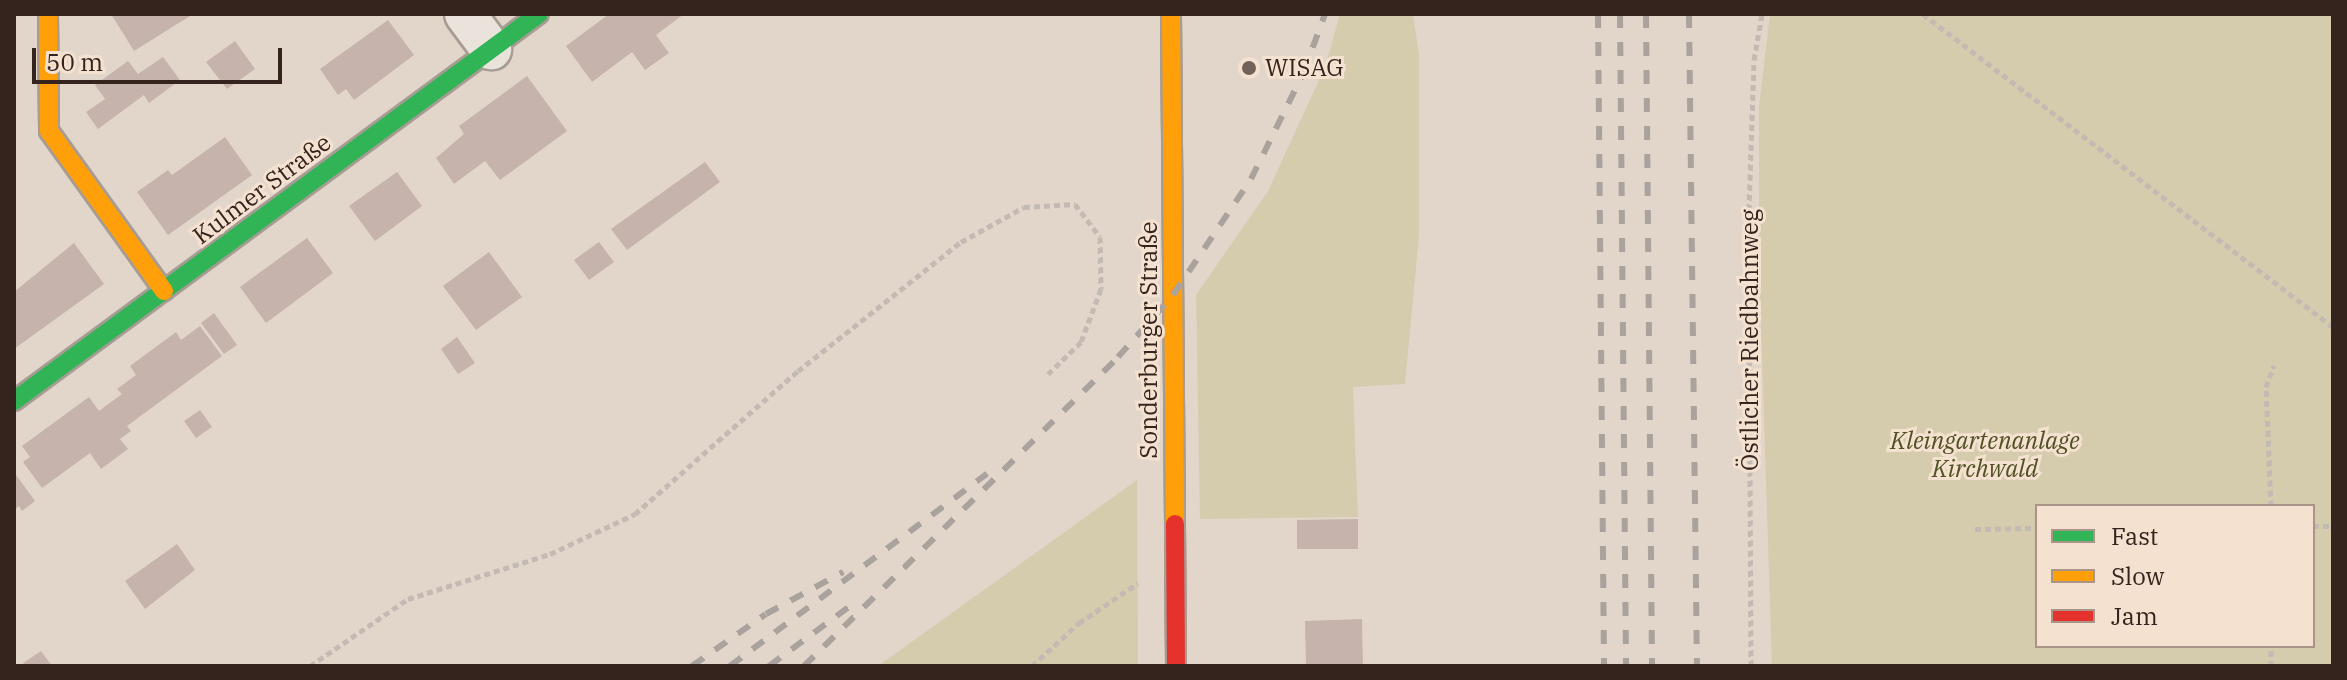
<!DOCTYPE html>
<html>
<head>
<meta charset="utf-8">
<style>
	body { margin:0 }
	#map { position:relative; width:2347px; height:680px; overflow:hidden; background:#e2d6cb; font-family:"IBM Plex Serif",serif }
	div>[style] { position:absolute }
	.green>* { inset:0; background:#d5ccae }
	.building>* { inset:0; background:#c6b3ac }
	.path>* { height:5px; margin-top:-2.5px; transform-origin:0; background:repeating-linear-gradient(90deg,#c3bab3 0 6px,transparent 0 10px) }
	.roads { filter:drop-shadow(2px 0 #a79c94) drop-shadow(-2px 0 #a79c94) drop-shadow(0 2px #a79c94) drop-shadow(0 -2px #a79c94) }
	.street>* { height:40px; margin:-20px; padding:0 20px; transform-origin:20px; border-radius:20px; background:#eae3dc }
	.fast>* { height:18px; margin:-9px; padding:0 9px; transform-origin:9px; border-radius:9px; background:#30b455 }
	.slow>* { height:18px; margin:-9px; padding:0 9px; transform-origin:9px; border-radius:9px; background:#ff9f0a }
	.jam>* { height:18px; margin:-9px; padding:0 9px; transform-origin:9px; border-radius:9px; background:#e5322d }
	.rail>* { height:6px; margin-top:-3px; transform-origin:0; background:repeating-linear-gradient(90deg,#a9a29d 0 14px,transparent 0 28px) }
	.dots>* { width:22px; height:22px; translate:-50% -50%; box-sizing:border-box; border:4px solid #f4e1d0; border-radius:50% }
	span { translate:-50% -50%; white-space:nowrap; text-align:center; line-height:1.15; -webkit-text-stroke:6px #f4e1d0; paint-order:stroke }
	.poi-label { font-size:24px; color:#35231d }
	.left { translate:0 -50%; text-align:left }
	.street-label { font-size:24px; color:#35231d }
	.park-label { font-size:24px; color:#505124; font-style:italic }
	.frame { position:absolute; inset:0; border:16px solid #35231d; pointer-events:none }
	.legend { position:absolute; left:2035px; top:504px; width:280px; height:144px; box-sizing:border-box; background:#f4e1d0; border:2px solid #a89588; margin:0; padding:10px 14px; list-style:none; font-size:24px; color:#35231d }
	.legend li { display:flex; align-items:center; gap:16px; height:40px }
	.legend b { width:40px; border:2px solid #a89588 }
	.scale { position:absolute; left:32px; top:48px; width:250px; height:36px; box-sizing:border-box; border:4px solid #35231d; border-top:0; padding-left:10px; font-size:24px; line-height:28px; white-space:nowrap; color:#35231d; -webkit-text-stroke:6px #f4e1d0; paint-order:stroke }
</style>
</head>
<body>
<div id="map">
	<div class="green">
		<i style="clip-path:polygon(1340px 14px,1413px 14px,1419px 54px,1419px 236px,1405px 384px,1353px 387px,1358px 517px,1200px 519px,1196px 295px,1268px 191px,1325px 67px)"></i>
		<i style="clip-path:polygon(evenodd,1770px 14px,2333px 14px,2333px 666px,1772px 666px,1759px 266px,1759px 107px,1770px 14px,2037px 506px,2313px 506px,2313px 646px,2037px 646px,2037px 506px)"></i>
		<i style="clip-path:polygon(1137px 480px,1138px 666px,878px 666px)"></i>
	</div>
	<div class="building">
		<i style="clip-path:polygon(111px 14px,189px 14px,190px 16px,134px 51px)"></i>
		<i style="clip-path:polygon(609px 14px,684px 14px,656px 35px,669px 53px,645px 70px,632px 52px,592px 82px,566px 46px)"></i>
		<i style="clip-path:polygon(388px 20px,414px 55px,354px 100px,346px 89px,338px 95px,320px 69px)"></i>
		<i style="clip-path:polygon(235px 41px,255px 69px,227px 89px,206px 62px)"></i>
		<i style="clip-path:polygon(163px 57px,180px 80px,149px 103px,144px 95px,98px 129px,86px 112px,105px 99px,95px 85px,128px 61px,138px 74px)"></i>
		<i style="clip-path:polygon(527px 76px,567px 131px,500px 180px,485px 161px,454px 184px,436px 158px,464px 134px,459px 126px)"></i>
		<i style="clip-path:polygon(225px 137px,252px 175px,168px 235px,137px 192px,168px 170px,172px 175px)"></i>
		<i style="clip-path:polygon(705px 162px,720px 182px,627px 250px,611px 229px)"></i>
		<i style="clip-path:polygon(397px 172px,422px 206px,375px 241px,349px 206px)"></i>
		<i style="clip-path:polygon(307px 238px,333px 273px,266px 323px,240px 287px)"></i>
		<i style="clip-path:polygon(599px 242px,614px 262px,589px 280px,574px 260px)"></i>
		<i style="clip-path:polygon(74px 243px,104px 284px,14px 349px,14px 292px)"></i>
		<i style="clip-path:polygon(489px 252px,522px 297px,476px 330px,443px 286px)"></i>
		<i style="clip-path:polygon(214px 313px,237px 345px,224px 354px,201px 323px)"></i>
		<i style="clip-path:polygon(200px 326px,222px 356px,127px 426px,131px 431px,120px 439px,128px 449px,101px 469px,90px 453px,42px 488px,23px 462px,30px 457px,22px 446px,89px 397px,99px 411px,122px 394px,117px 389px,136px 375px,130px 366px,176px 332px,181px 340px)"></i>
		<i style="clip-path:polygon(457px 337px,475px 363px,458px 374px,441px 349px)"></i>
		<i style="clip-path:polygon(200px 410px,212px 427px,196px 438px,184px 421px)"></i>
		<i style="clip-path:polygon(14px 472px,35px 501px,22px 511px,19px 506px,14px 510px)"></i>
		<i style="clip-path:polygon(1358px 519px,1358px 549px,1297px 549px,1297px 520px)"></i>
		<i style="clip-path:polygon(177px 544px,195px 570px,145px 609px,125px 581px)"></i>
		<i style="clip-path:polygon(1362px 619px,1363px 666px,1306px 666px,1305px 621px)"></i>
		<i style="clip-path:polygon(41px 651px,52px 666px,25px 666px,23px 663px)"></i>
	</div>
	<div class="path">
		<i style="left:1923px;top:14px;width:516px;rotate:37.36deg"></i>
		<i style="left:2271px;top:506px;width:119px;rotate:-92.4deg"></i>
		<i style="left:2266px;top:387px;width:23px;rotate:-70deg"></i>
		<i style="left:2313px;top:526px;width:20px"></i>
		<i style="left:1975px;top:529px;width:62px;rotate:-0.9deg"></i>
		<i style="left:310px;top:666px;width:119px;rotate:-34.4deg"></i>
		<i style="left:408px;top:599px;width:149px;rotate:-17.6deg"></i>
		<i style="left:550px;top:554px;width:94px;rotate:-25.2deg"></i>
		<i style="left:635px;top:514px;width:217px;rotate:-41.3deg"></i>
		<i style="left:798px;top:371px;width:208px;rotate:-38.4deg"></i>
		<i style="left:961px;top:242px;width:72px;rotate:-29.1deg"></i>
		<i style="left:1024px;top:207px;width:51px;rotate:-3.4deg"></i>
		<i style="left:1075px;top:204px;width:41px;rotate:52.9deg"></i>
		<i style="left:1100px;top:237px;width:52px;rotate:88.9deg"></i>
		<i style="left:1101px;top:289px;width:57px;rotate:110.7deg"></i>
		<i style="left:1081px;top:342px;width:46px;rotate:135.9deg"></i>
		<i style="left:1032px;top:666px;width:64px;rotate:-42.5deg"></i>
		<i style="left:1079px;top:623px;width:71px;rotate:-34.1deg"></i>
		<i style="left:1751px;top:666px;width:456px;rotate:-90.3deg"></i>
		<i style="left:1749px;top:210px;width:150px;rotate:-88.1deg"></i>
		<i style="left:1754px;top:60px;width:47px;rotate:-80.1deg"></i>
		<i style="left:2271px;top:666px;width:20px;rotate:-90deg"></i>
	</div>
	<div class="roads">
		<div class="street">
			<i style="left:465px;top:14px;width:44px;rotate:53.4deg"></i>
		</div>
		<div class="fast">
			<i style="left:14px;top:401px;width:652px;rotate:-36.4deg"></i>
		</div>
		<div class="slow">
			<i style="left:48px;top:14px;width:117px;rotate:89.5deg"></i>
			<i style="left:49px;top:131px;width:197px;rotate:54.3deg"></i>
			<i style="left:1171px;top:14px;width:510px;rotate:89.55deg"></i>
		</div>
		<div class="jam">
			<i style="left:1175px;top:524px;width:142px;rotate:89.6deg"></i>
		</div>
	</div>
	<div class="rail">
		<i style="left:1598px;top:14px;width:652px;rotate:89.47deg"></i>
		<i style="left:1620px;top:14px;width:652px;rotate:89.47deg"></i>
		<i style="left:1646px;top:14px;width:652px;rotate:89.47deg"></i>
		<i style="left:1689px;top:14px;width:652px;rotate:89.3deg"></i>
		<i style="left:692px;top:666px;width:90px;rotate:-35.1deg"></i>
		<i style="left:766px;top:614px;width:88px;rotate:-28.6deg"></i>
		<i style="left:730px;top:666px;width:321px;rotate:-36.8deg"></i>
		<i style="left:769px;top:666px;width:109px;rotate:-36.5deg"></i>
		<i style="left:804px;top:666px;width:441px;rotate:-44.5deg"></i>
		<i style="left:1118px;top:357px;width:83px;rotate:-48.4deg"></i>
		<i style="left:1173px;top:295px;width:140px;rotate:-56.1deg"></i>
		<i style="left:1251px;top:179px;width:117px;rotate:-63.7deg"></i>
		<i style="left:1303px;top:74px;width:64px;rotate:-69.9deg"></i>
	</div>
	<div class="dots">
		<i style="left:1249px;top:68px;background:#72625a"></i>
	</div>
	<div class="poi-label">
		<span class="left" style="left:1265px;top:68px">WISAG</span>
	</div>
	<div class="street-label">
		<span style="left:262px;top:189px;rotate:-37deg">Kulmer Straße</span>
		<span style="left:1149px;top:340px;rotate:-90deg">Sonderburger Straße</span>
		<span style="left:1750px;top:340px;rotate:-90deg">Östlicher Riedbahnweg</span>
	</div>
	<div class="park-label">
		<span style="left:1985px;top:455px">Kleingartenanlage<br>Kirchwald</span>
	</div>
	<div class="frame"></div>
	<ul class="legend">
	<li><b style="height:10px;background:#30b455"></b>Fast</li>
	<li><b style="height:10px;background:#ff9f0a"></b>Slow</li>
	<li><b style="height:10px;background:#e5322d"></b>Jam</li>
	</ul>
	<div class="scale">50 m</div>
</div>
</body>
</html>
